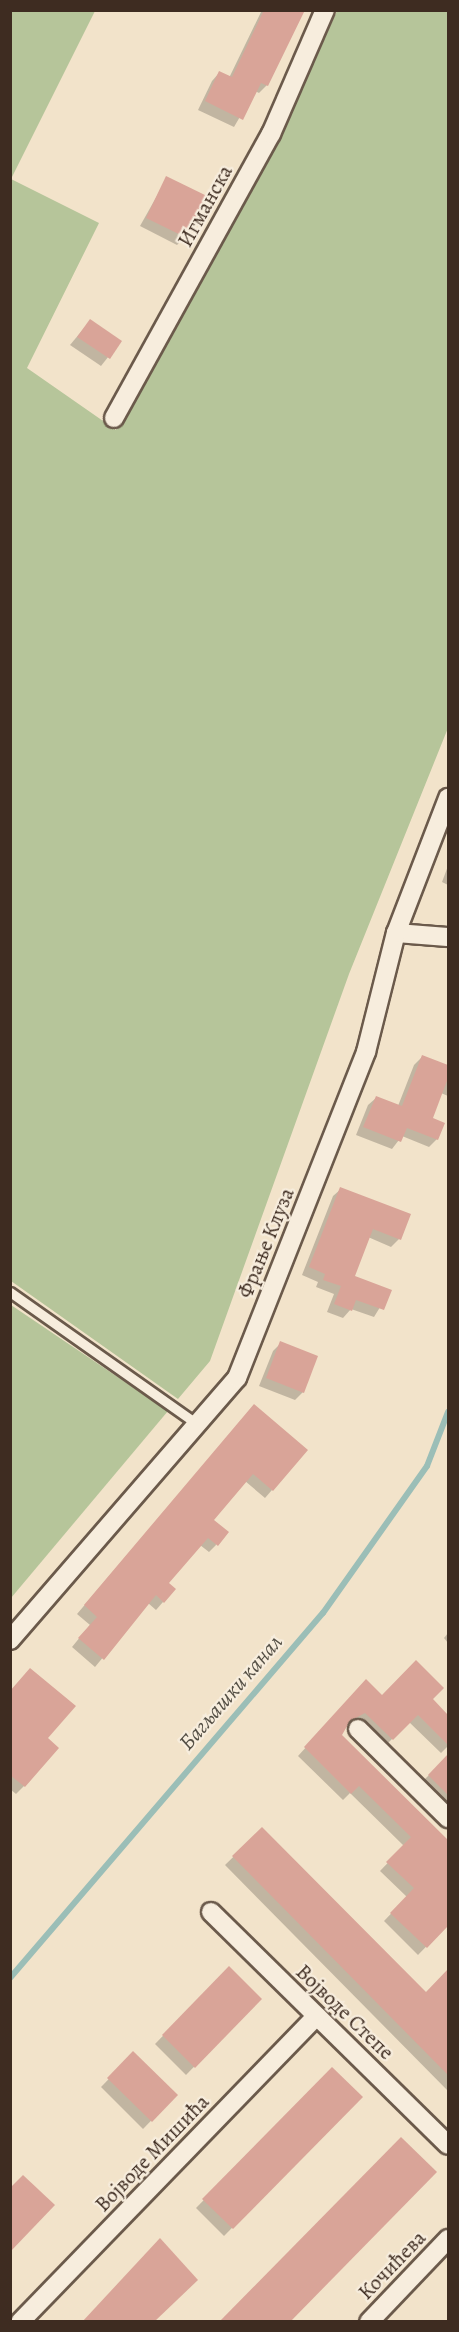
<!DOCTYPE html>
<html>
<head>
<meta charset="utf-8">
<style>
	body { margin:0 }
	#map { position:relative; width:459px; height:2332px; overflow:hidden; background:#f2e3ca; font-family:Alegreya,serif }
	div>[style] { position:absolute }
	.green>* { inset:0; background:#b6c59a }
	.shadow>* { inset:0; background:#0003 }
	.stream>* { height:6px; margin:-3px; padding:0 3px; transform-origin:3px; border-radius:3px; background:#9bbeb7 }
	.building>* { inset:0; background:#d9a498 }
	.roads { filter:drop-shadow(2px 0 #6b5a4b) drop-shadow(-2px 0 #6b5a4b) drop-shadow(0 2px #6b5a4b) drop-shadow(0 -2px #6b5a4b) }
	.lane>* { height:9px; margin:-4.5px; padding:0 4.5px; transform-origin:4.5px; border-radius:4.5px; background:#f7eddd }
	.street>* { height:18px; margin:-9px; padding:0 9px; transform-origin:9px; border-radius:9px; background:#f7eddd }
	span { translate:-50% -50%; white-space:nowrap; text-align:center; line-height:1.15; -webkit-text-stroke:4.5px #f7eddd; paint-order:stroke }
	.street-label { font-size:21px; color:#3e2c21 }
	.water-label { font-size:22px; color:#555046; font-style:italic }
	.frame { position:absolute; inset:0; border:12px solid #3e2c21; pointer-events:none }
</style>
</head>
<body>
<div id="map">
	<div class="green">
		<i style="clip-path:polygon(11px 11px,95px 11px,11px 179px,99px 223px,27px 368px,116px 430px,287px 120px,337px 11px,448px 11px,448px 728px,349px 974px,210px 1361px,178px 1399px,11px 1281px)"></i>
		<i style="clip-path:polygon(11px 1305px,168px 1411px,11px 1598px)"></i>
	</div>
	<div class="shadow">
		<i style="clip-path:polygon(262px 10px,304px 10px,267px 85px,259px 93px,255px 91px,234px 127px,198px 110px,212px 81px,219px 73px,229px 78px)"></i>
		<i style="clip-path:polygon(167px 178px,185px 237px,177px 245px,140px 226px)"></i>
		<i style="clip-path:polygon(90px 321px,120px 342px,101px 366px,70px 345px)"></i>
		<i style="clip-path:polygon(448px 866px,448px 885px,442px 882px)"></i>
		<i style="clip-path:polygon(422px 1057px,448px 1067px,448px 1096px,441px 1093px,431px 1119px,437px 1139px,429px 1147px,402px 1136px,392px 1149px,356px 1135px,368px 1105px,376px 1098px,398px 1106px,414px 1065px)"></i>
		<i style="clip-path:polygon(341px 1189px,399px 1239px,391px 1247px,368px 1237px,353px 1276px,390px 1291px,374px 1317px,351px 1309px,343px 1318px,327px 1312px,334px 1294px,316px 1287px,318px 1282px,302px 1275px,333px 1196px)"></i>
		<i style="clip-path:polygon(281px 1343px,303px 1392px,295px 1400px,259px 1386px,273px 1351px)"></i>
		<i style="clip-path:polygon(247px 1414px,272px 1490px,265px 1498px,245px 1481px,212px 1520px,216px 1545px,209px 1552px,200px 1545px,167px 1583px,163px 1602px,156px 1610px,148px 1603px,95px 1667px,72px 1647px,90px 1625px,77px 1614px)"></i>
		<i style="clip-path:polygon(448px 1633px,448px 1643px,444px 1638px)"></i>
		<i style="clip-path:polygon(359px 1689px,382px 1697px,431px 1699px,448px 1717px,448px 1746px,441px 1753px,409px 1722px,384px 1747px,357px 1720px,346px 1726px,340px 1735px,448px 1842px,448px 1924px,418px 1955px,384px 1921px,407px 1897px,380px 1871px,404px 1846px,350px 1793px,343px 1800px,298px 1756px)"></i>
		<i style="clip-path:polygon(10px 1692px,46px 1739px,24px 1786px,16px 1794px,10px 1789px)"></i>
		<i style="clip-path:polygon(448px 1756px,448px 1810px,421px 1783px)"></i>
		<i style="clip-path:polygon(262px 1829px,426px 1994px,448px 1971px,448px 1994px,437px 2006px,448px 2018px,448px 2091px,225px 1865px)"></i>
		<i style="clip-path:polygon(229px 1968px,260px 1999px,186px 2075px,155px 2044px)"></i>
		<i style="clip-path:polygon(133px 2054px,176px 2095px,143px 2129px,101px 2087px)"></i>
		<i style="clip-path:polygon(332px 2069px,361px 2097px,224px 2236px,196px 2208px)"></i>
	</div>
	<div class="stream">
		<i style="left:10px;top:1978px;width:481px;rotate:-49.4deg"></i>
		<i style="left:323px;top:1613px;width:180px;rotate:-54.7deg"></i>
		<i style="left:427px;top:1466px;width:58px;rotate:-68.7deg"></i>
	</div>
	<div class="building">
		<i style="clip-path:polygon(264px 10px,305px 10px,268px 86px,261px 83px,243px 120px,205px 101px,219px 71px,232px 77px)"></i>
		<i style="clip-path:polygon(166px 176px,207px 196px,187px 238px,146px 218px)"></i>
		<i style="clip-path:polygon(90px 319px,122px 341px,110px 359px,77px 337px)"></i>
		<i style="clip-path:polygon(422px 1055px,448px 1065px,448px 1078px,433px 1118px,445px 1123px,438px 1140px,407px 1128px,401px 1142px,363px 1127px,376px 1096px,402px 1106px)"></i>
		<i style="clip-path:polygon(340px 1187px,411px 1214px,401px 1240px,373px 1229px,355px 1276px,392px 1290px,384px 1310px,356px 1300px,352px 1311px,334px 1304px,341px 1286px,323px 1280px,325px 1274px,309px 1267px)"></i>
		<i style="clip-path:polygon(280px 1341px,318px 1356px,304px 1393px,266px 1378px)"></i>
		<i style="clip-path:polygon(254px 1404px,308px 1450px,273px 1491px,253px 1474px,214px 1520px,229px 1532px,218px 1546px,208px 1538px,169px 1583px,176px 1589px,164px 1603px,156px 1595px,104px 1660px,78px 1638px,97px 1617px,84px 1605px)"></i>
		<i style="clip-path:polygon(416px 1660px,444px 1688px,433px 1699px,448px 1715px,448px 1745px,418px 1715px,393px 1740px,365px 1713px,350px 1721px,342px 1735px,448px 1840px,448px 1926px,427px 1948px,390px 1913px,414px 1888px,386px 1862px,411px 1837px,359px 1786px,351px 1794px,304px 1747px,366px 1679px,382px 1695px)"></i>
		<i style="clip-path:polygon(30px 1668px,76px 1706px,48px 1738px,59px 1748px,25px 1787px,10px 1775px,10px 1691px)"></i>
		<i style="clip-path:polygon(448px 1754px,448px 1795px,428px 1775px)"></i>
		<i style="clip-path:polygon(262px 1827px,426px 1992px,448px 1969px,448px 2075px,232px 1856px)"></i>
		<i style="clip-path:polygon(229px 1966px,262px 1999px,195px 2068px,162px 2035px)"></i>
		<i style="clip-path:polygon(133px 2051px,178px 2095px,152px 2122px,107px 2078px)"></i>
		<i style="clip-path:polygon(332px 2067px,363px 2097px,233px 2229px,202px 2199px)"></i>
		<i style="clip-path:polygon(401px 2137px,437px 2172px,290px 2322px,219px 2322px)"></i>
		<i style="clip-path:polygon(23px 2175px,55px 2205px,10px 2252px,10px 2188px)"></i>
		<i style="clip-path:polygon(160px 2238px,198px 2280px,154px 2322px,82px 2322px)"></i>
	</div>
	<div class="roads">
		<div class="lane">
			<i style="left:10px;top:1292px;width:229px;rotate:35.2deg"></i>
		</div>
		<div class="street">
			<i style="left:114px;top:418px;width:325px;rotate:-61.1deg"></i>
			<i style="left:271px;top:134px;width:135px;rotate:-66.5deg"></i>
			<i style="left:396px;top:933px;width:52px;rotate:4.4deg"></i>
			<i style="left:10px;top:1640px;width:347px;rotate:-49.1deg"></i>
			<i style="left:237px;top:1378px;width:351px;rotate:-68.4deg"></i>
			<i style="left:366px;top:1052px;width:123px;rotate:-75.9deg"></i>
			<i style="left:396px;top:933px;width:145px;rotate:-68.9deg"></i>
			<i style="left:358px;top:1729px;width:127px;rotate:44.7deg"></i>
			<i style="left:211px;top:1912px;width:332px;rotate:44.5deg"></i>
			<i style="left:20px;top:2322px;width:426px;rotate:-45.9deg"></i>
			<i style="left:369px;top:2322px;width:115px;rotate:-46.4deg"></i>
		</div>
	</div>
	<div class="street-label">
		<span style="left:205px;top:206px;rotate:-61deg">Игманска</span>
		<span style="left:266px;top:1243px;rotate:-68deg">Фрање Клуза</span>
		<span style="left:345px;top:2012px;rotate:44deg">Војводе Степе</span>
		<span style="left:152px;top:2153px;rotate:-46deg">Војводе Мишића</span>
		<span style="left:392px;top:2265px;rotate:-46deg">Кочићева</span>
	</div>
	<div class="water-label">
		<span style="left:231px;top:1693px;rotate:-49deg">Багљашки канал</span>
	</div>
	<div class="frame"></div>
</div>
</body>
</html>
